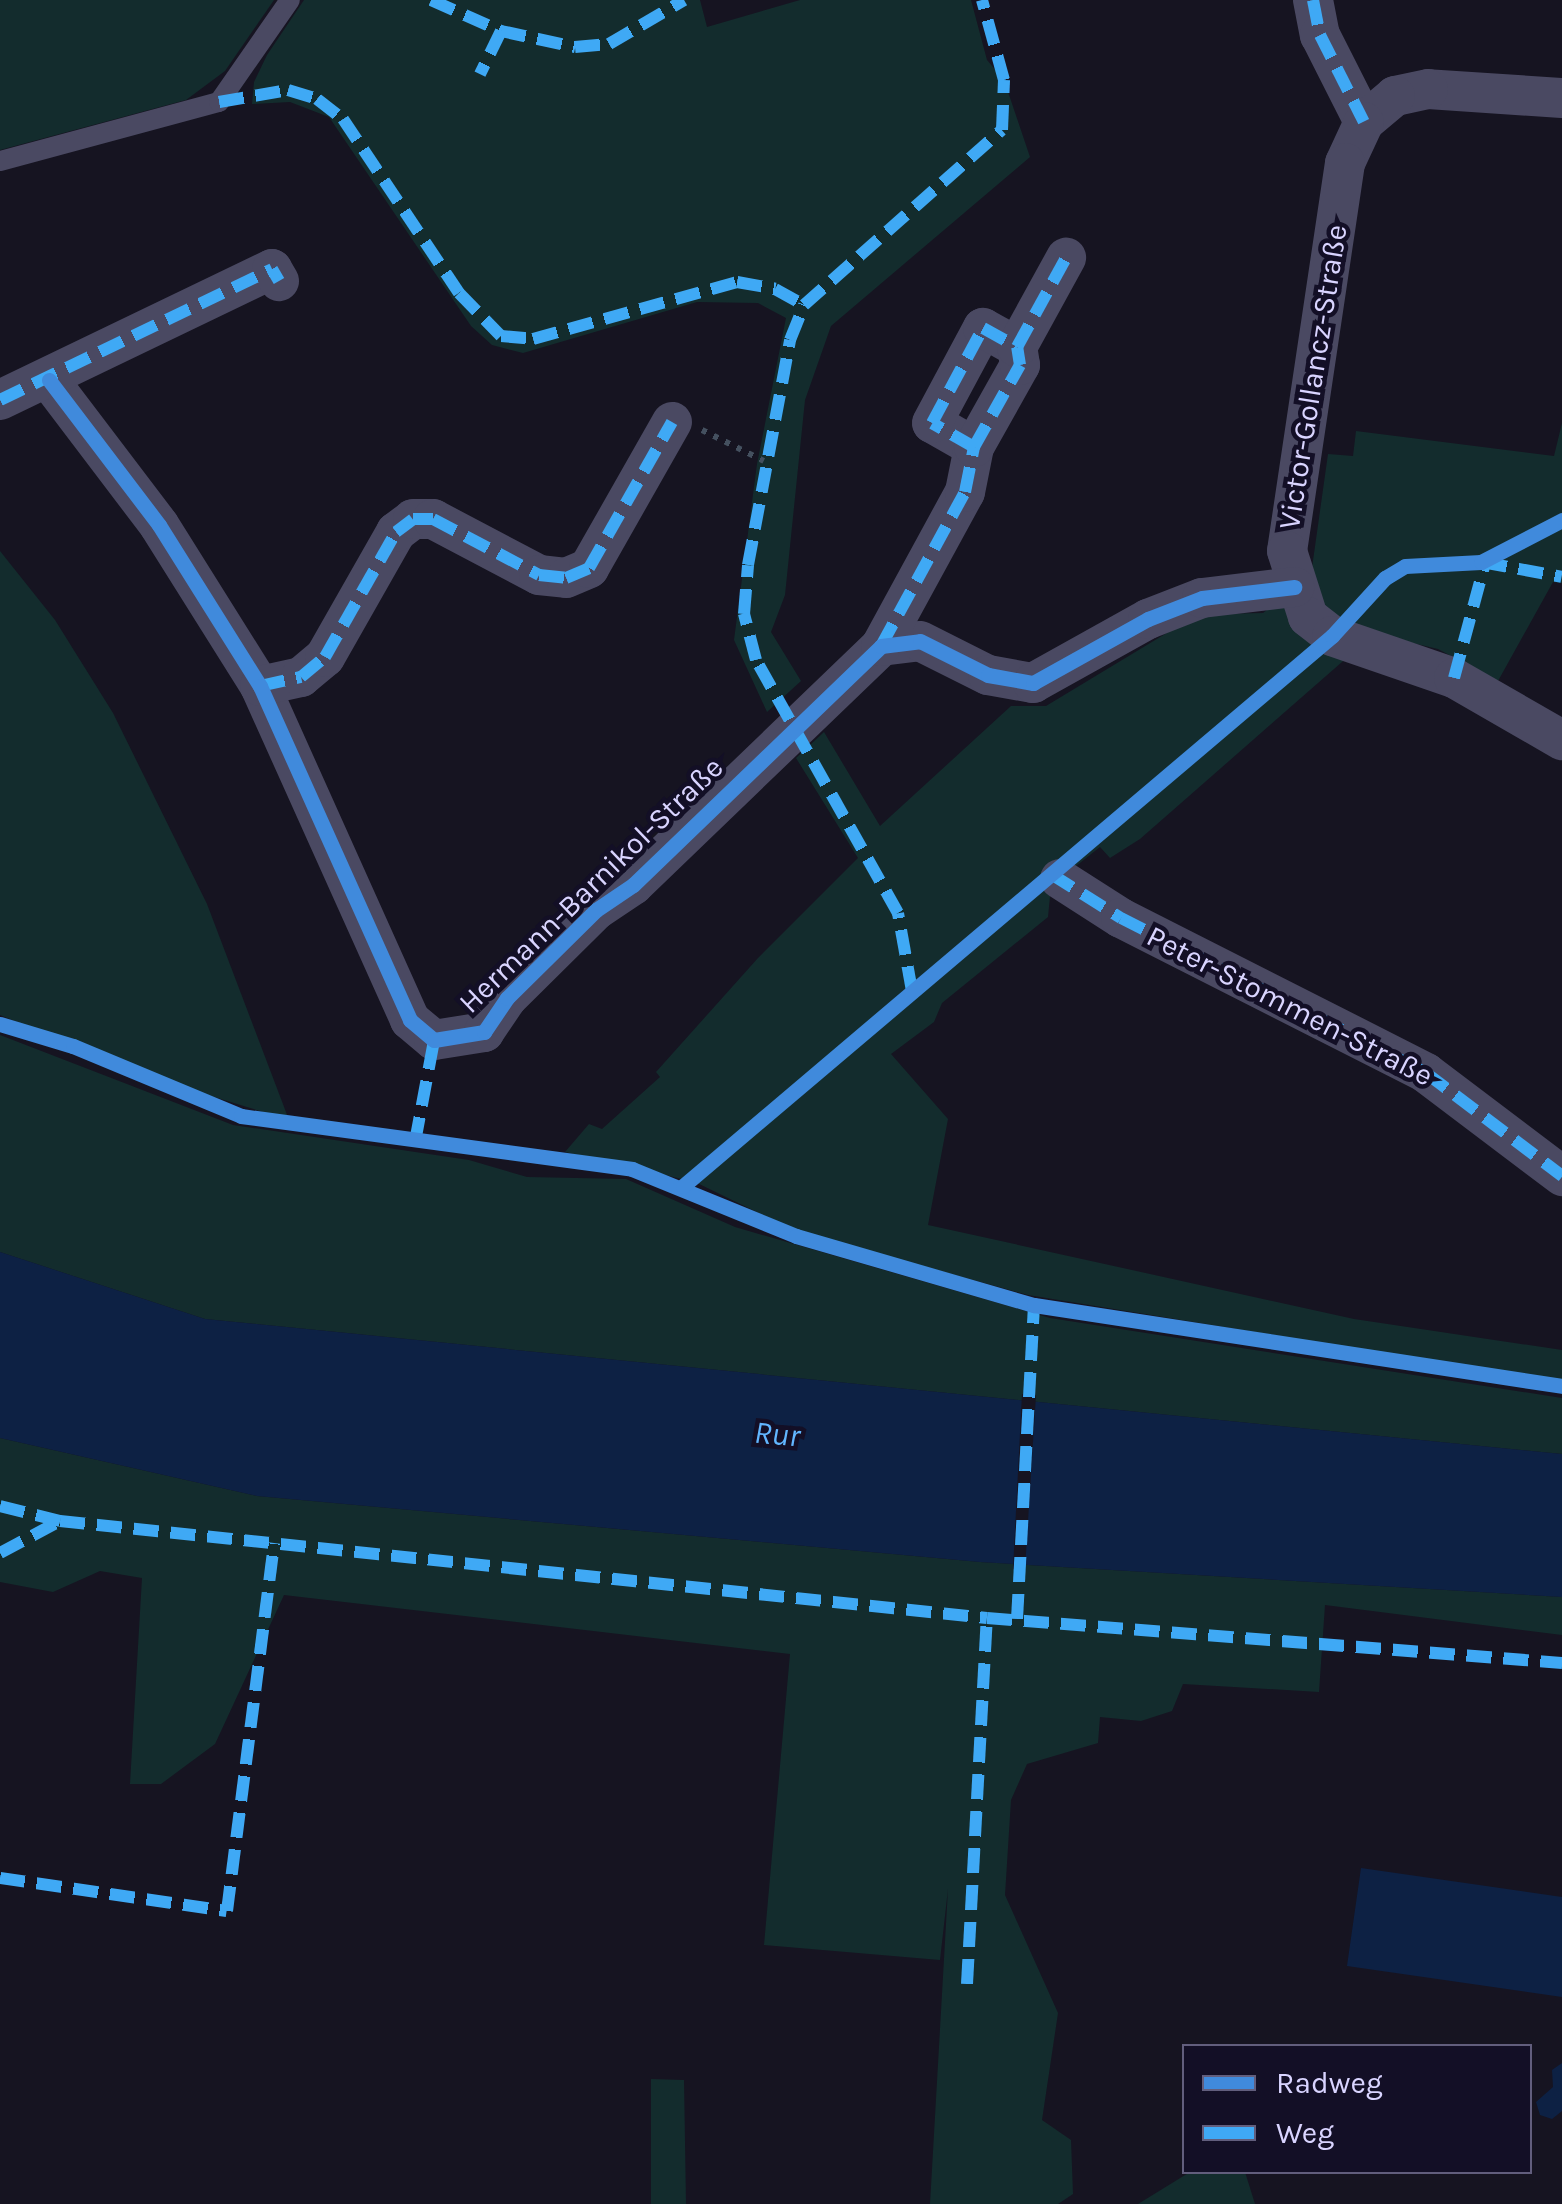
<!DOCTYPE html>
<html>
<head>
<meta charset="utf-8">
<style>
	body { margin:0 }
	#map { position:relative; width:1562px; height:2204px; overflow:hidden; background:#161421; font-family:Karla,sans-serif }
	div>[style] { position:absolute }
	.green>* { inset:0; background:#132c2d }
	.water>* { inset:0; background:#0d2144 }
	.pier>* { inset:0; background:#161421 }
	.path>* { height:6px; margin-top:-3px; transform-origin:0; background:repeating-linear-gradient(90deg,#44505f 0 5px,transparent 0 13px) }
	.lane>* { height:20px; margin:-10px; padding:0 10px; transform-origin:10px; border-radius:10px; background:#4a4962 }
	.street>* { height:40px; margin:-20px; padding:0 20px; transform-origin:20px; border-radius:20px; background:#4a4962 }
	.quiet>* { height:12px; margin-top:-6px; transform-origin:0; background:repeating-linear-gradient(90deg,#3fa9f5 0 25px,transparent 0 37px) }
	.cycleway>* { height:15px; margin:-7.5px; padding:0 7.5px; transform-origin:7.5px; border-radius:7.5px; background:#408adc }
	span { translate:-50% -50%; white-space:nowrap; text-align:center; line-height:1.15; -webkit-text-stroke:9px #130f26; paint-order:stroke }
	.street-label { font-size:30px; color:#d9d4ff }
	.water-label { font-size:32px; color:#62b6ff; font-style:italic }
	.legend { position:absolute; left:1182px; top:2044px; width:350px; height:130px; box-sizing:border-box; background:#130f26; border:2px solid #625e7d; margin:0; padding:12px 18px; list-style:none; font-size:30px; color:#d9d4ff }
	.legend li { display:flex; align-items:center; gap:20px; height:50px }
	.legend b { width:50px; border:2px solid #625e7d }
</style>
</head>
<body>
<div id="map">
	<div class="green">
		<i style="clip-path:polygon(0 0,274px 0,225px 71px,186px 100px,0 150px)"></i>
		<i style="clip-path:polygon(304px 0,700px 0,707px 27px,800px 0,971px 0,987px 60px,1004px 80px,1030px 157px,831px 326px,805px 400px,785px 595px,771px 632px,801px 681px,767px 712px,734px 640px,757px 464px,786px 318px,758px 303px,697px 302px,523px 353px,492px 345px,471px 326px,329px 117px,290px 102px,252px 104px,254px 82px,267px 55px)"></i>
		<i style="clip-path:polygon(1562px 423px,1562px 583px,1553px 582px,1498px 681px,1438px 649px,1374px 634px,1140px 839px,1110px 858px,1100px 847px,1051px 886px,1048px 917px,942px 1003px,934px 1022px,891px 1054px,948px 1119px,928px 1225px,1354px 1319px,1562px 1350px,1562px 1382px,1028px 1295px,798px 1232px,695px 1182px,565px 1152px,589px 1124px,602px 1129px,660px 1077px,656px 1072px,758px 958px,858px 858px,796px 758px,824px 732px,880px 826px,1011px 706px,1046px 706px,1180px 625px,1216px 614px,1263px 613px,1311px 575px,1328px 454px,1353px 456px,1356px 431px,1554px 456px)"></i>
		<i style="clip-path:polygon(0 551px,55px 620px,113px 713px,207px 904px,289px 1120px,162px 1081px,0 1015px)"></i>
		<i style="clip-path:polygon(0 1035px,233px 1125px,469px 1160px,527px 1177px,626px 1179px,735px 1227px,1050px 1318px,1562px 1398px,1562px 1454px,205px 1319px,0 1252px)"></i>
		<i style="clip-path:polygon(0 1438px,257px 1496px,980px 1562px,1562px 1597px,1562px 1635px,1325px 1605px,1319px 1692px,1183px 1684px,1172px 1711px,1141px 1721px,1100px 1717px,1098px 1743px,1027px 1764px,1011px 1800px,1005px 1895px,1058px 2013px,1042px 2120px,1071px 2140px,1073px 2194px,1058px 2204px,930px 2204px,948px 1889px,940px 1960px,764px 1945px,790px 1654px,284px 1595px,215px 1744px,161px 1784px,130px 1784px,142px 1578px,100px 1571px,53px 1592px,0 1582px)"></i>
		<i style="clip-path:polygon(651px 2079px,684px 2080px,686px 2204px,651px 2204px)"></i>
		<i style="clip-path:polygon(1190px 2172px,1245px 2172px,1255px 2204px,1138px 2204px)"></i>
	</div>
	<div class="water">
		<i style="clip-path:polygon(0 1252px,205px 1319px,1562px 1454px,1562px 1597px,980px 1562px,257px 1496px,0 1438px)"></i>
		<i style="clip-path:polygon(1361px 1868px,1562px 1897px,1562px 1997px,1347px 1966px)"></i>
		<i style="clip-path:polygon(1562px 2063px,1562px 2111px,1552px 2119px,1540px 2115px,1536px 2102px,1553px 2087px,1552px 2070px)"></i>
	</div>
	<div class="pier">
		<i style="clip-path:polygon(1022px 1394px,1036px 1395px,1025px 1569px,1013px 1569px)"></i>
	</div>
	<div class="path">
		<i style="left:702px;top:430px;width:69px;rotate:26.6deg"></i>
	</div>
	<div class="lane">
		<i style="left:0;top:161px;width:227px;rotate:-15.1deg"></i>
		<i style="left:219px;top:102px;width:124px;rotate:-55.2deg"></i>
	</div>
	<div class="street">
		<i style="left:1313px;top:0;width:36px;rotate:79deg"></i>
		<i style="left:1320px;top:35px;width:97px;rotate:63.2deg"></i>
		<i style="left:1562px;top:98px;width:134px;rotate:-176.2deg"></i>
		<i style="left:1428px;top:89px;width:34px;rotate:168deg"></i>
		<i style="left:1395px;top:96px;width:40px;rotate:140deg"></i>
		<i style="left:1364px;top:122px;width:45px;rotate:114.9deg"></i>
		<i style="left:1345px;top:163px;width:392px;rotate:98.5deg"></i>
		<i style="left:1287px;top:551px;width:69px;rotate:72.3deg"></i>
		<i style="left:1308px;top:617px;width:31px;rotate:38deg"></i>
		<i style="left:1332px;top:636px;width:129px;rotate:19deg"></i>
		<i style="left:1454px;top:678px;width:125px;rotate:29.9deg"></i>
		<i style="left:49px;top:380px;width:182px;rotate:52.8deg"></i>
		<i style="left:159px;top:525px;width:190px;rotate:57.9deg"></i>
		<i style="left:260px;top:686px;width:366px;rotate:65.8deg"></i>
		<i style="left:410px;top:1020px;width:31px;rotate:40deg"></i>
		<i style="left:434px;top:1040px;width:51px;rotate:-9.1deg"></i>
		<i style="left:484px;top:1032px;width:41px;rotate:-55.9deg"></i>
		<i style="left:507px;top:998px;width:125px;rotate:-44.7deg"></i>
		<i style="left:596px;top:910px;width:45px;rotate:-34deg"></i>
		<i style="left:633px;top:885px;width:344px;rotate:-43.9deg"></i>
		<i style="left:881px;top:646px;width:39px;rotate:-7deg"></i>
		<i style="left:920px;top:641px;width:76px;rotate:26.6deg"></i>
		<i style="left:988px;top:675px;width:46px;rotate:10.1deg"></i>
		<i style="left:1033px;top:683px;width:132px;rotate:-29.1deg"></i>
		<i style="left:1148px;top:619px;width:58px;rotate:-21.3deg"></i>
		<i style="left:1202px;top:598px;width:93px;rotate:-6.8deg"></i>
		<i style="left:0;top:400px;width:302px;rotate:-25.7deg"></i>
		<i style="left:272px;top:269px;width:14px;rotate:60deg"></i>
		<i style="left:974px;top:447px;width:48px;rotate:-150.3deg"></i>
		<i style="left:932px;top:423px;width:108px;rotate:-61.8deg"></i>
		<i style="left:983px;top:328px;width:39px;rotate:29deg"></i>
		<i style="left:881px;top:646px;width:175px;rotate:-61.4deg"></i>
		<i style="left:965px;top:492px;width:46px;rotate:-78.7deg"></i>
		<i style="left:974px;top:447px;width:94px;rotate:-60.7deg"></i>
		<i style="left:1020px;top:365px;width:18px;rotate:-99deg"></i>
		<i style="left:1017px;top:347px;width:102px;rotate:-61.2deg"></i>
		<i style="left:260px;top:686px;width:42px;rotate:-12.4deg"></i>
		<i style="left:301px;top:677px;width:31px;rotate:-40deg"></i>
		<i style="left:325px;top:657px;width:144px;rotate:-60.4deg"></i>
		<i style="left:396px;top:532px;width:21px;rotate:-37deg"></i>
		<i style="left:413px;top:519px;width:20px"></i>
		<i style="left:433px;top:519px;width:120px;rotate:27.8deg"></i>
		<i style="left:539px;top:575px;width:27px;rotate:6deg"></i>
		<i style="left:566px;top:578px;width:25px;rotate:-23deg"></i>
		<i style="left:589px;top:568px;width:168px;rotate:-60.4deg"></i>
		<i style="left:1060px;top:879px;width:72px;rotate:32.6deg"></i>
		<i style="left:1121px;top:918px;width:342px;rotate:26.9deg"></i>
		<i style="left:1426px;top:1073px;width:171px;rotate:37.1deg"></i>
	</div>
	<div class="quiet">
		<i style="left:431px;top:0;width:77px;rotate:23.9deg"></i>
		<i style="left:501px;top:31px;width:48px;rotate:116deg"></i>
		<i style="left:1313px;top:0;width:36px;rotate:79deg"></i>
		<i style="left:1320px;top:35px;width:97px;rotate:63.2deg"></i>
		<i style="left:501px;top:31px;width:76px;rotate:12.2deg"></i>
		<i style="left:575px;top:47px;width:34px;rotate:-5deg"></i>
		<i style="left:609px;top:44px;width:87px;rotate:-30.4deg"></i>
		<i style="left:219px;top:102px;width:70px;rotate:-9.9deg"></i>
		<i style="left:288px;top:90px;width:30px;rotate:17deg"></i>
		<i style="left:317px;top:99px;width:33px;rotate:38deg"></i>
		<i style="left:343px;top:119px;width:209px;rotate:56.3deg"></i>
		<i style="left:459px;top:293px;width:60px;rotate:45.7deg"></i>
		<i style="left:501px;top:336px;width:32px;rotate:5deg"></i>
		<i style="left:533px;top:339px;width:212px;rotate:-15.6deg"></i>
		<i style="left:737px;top:282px;width:39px;rotate:10deg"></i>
		<i style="left:775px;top:289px;width:33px;rotate:29deg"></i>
		<i style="left:0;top:400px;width:302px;rotate:-25.7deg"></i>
		<i style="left:272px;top:269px;width:14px;rotate:60deg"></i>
		<i style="left:974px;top:447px;width:48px;rotate:-150.3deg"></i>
		<i style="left:932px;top:423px;width:108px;rotate:-61.8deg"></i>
		<i style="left:983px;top:328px;width:39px;rotate:29deg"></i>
		<i style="left:1482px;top:562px;width:81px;rotate:10.6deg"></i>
		<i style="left:881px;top:646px;width:175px;rotate:-61.4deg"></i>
		<i style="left:965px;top:492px;width:46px;rotate:-78.7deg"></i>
		<i style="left:974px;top:447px;width:94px;rotate:-60.7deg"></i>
		<i style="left:1020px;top:365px;width:18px;rotate:-99deg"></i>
		<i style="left:1017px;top:347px;width:102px;rotate:-61.2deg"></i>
		<i style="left:1454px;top:678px;width:123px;rotate:-74.9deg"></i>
		<i style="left:260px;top:686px;width:42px;rotate:-12.4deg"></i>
		<i style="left:301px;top:677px;width:31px;rotate:-40deg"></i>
		<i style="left:325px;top:657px;width:144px;rotate:-60.4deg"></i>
		<i style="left:396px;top:532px;width:21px;rotate:-37deg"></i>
		<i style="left:413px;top:519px;width:20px"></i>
		<i style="left:433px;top:519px;width:120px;rotate:27.8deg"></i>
		<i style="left:539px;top:575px;width:27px;rotate:6deg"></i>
		<i style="left:566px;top:578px;width:25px;rotate:-23deg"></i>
		<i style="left:589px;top:568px;width:168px;rotate:-60.4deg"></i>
		<i style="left:1051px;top:874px;width:83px;rotate:32.2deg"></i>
		<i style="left:1121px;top:918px;width:342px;rotate:26.9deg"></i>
		<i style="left:1426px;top:1073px;width:171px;rotate:37.1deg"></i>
		<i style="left:912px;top:991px;width:79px;rotate:-100.2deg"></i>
		<i style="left:898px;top:913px;width:290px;rotate:-119.3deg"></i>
		<i style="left:756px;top:660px;width:48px;rotate:-104.6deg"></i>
		<i style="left:744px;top:614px;width:49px;rotate:-85.3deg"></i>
		<i style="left:748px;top:565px;width:229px;rotate:-79.4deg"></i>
		<i style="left:790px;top:340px;width:38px;rotate:-68deg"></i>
		<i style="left:804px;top:305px;width:264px;rotate:-41.5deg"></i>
		<i style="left:1002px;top:130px;width:50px;rotate:-87.7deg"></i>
		<i style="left:1004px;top:80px;width:83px;rotate:-105.4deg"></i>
		<i style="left:415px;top:1142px;width:104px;rotate:-79.4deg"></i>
		<i style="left:0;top:1506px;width:62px;rotate:14deg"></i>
		<i style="left:0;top:1553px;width:68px;rotate:-28.1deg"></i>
		<i style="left:60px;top:1521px;width:932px;rotate:5.97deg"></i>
		<i style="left:987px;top:1618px;width:577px;rotate:4.47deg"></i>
		<i style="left:1017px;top:1619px;width:314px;rotate:-86.9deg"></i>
		<i style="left:0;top:1878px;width:229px;rotate:8.3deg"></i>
		<i style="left:227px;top:1911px;width:371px;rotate:-82.7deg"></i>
		<i style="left:967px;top:1984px;width:367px;rotate:-86.9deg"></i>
	</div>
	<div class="cycleway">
		<i style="left:49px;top:380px;width:182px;rotate:52.8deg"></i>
		<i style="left:159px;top:525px;width:190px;rotate:57.9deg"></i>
		<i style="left:260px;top:686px;width:366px;rotate:65.8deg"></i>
		<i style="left:410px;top:1020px;width:31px;rotate:40deg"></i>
		<i style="left:434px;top:1040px;width:51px;rotate:-9.1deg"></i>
		<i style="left:484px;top:1032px;width:41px;rotate:-55.9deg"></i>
		<i style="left:507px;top:998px;width:125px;rotate:-44.7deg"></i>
		<i style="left:596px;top:910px;width:45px;rotate:-34deg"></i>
		<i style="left:633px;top:885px;width:344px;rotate:-43.9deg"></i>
		<i style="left:881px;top:646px;width:39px;rotate:-7deg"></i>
		<i style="left:920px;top:641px;width:76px;rotate:26.6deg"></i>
		<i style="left:988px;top:675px;width:46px;rotate:10.1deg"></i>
		<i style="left:1033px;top:683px;width:132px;rotate:-29.1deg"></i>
		<i style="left:1148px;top:619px;width:58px;rotate:-21.3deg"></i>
		<i style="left:1202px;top:598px;width:93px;rotate:-6.8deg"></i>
		<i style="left:0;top:1024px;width:76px;rotate:16.8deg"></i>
		<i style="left:73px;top:1046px;width:182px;rotate:22.6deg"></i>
		<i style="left:241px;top:1116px;width:395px;rotate:7.7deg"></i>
		<i style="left:632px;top:1169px;width:177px;rotate:22.2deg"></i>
		<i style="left:796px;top:1236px;width:248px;rotate:16.2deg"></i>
		<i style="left:1034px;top:1305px;width:534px;rotate:8.72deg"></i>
		<i style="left:683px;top:1186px;width:851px;rotate:-40.28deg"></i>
		<i style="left:1332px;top:636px;width:79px;rotate:-47.6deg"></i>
		<i style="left:1385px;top:578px;width:23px;rotate:-31deg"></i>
		<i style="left:1405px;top:566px;width:76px;rotate:-3deg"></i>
		<i style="left:1481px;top:562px;width:91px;rotate:-27.4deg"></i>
	</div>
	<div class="street-label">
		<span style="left:1313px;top:377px;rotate:-81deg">Victor-Gollancz-Straße</span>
		<span style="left:591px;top:885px;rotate:-44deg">Hermann-Barnikol-Straße</span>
		<span style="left:1290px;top:1006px;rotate:27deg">Peter-Stommen-Straße</span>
	</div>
	<div class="water-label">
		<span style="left:777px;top:1435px;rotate:5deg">Rur</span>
	</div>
	<ul class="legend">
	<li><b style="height:12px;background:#408adc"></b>Radweg</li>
	<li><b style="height:12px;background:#3fa9f5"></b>Weg</li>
	</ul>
</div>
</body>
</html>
